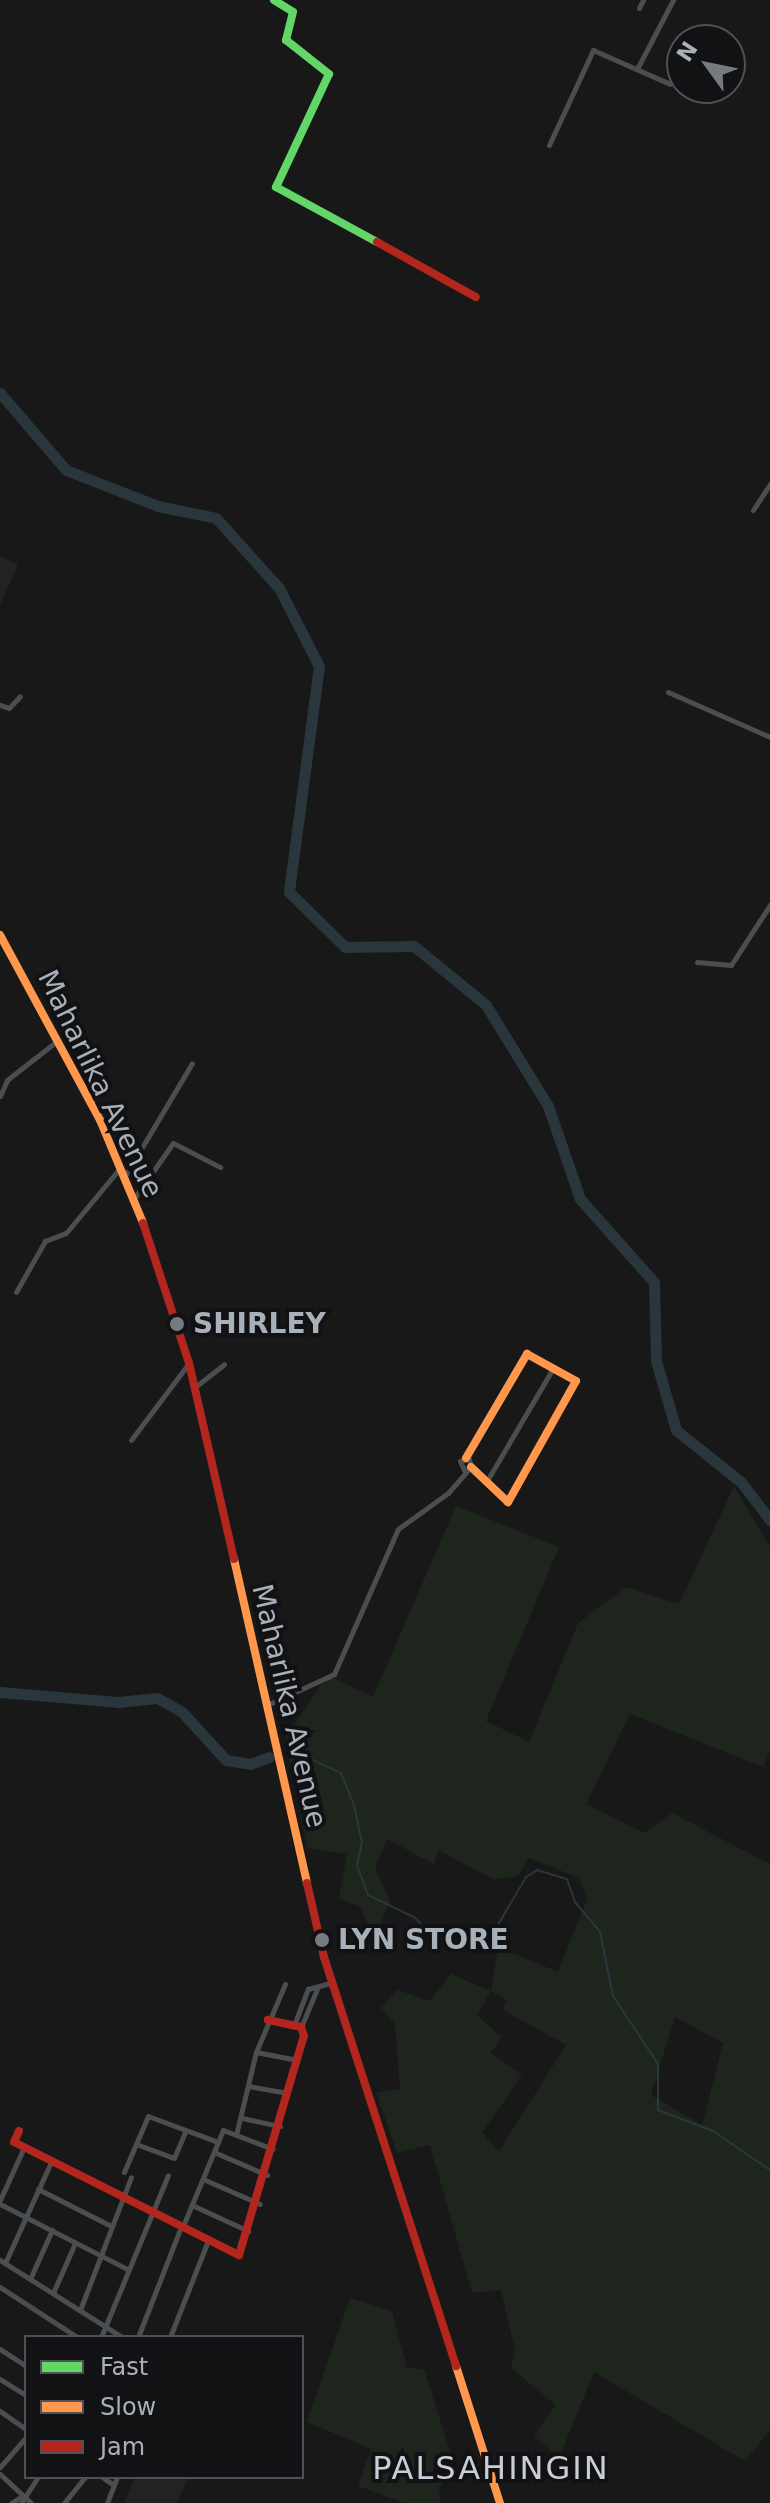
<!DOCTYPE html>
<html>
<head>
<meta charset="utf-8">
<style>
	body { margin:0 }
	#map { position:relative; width:770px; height:2503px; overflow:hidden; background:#181818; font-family:"DejaVu Sans",sans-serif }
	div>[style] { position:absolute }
	.built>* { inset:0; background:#222224 }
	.green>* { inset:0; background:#1d251d }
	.stream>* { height:2px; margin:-1px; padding:0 1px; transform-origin:1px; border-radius:1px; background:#29363b }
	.river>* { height:11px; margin:-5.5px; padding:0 5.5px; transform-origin:5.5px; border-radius:5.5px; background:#29363b }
	.street>* { height:5px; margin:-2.5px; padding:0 2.5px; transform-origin:2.5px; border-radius:2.5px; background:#4b4e51 }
	.fast>* { height:8px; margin:-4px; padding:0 4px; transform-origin:4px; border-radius:4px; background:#63d668 }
	.slow>* { height:8px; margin:-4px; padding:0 4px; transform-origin:4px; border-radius:4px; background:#ff974d }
	.jam>* { height:8px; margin:-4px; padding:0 4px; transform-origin:4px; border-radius:4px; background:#b3261e }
	.dots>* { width:22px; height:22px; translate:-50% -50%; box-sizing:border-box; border:4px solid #121214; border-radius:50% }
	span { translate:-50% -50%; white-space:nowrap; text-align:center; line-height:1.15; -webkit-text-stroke:8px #121214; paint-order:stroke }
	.street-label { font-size:28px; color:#a8b0ba }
	.poi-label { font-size:28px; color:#a8b0ba; font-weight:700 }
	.left { translate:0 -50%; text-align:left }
	.quarter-label { font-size:32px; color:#c9ced6; letter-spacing:2px }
	.legend { position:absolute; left:24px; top:2335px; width:280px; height:144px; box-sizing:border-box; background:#121214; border:2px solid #4e5156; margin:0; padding:10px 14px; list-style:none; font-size:24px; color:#a8b0ba }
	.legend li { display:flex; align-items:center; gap:16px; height:40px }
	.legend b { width:40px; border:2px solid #4e5156 }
	.north { position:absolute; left:666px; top:24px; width:80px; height:80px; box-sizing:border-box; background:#121214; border:2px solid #4e5156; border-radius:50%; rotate:303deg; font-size:22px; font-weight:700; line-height:32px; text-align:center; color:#a8b0ba }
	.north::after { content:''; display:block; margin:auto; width:28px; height:36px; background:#767b81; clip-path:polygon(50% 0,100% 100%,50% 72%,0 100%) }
</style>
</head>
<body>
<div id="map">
	<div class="built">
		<i style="clip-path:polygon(0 556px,18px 565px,0 605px)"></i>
		<i style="clip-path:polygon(135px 2477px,188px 2477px,177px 2503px,124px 2503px)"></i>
	</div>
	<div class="green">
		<i style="clip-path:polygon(evenodd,734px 1486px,770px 1547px,770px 1751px,763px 1767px,630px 1714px,586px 1804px,644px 1833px,672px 1813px,770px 1864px,770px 2430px,745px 2461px,594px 2372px,559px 2458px,534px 2436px,556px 2405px,511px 2368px,515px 2351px,501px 2290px,472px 2293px,430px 2145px,397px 2153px,376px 2092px,400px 2089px,395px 2024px,381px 2008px,397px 1990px,430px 2001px,451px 1974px,491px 1991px,498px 1947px,558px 1972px,587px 1899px,579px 1878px,529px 1858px,518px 1876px,493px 1879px,438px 1850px,434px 1864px,387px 1839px,375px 1868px,390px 1901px,374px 1940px,360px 1906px,339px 1899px,347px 1854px,307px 1848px,285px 1739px,327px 1675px,373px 1697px,456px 1506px,559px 1547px,486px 1721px,529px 1742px,578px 1623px,626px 1587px,679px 1604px,734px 1486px,491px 1991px,507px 2000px,502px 2009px,566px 2045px,499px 2151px,482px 2133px,522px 2075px,491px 2053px,501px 2037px,477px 2015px,491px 1991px,734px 1486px,675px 2017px,723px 2043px,702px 2125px,651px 2095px,675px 2017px)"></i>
		<i style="clip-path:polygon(350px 2298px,392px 2311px,407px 2368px,424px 2369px,454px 2464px,439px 2488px,441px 2503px,405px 2503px,358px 2486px,371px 2449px,307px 2422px)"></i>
	</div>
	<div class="stream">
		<i style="left:294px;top:1751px;width:52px;rotate:25.1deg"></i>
		<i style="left:341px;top:1773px;width:35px;rotate:68deg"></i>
		<i style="left:354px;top:1805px;width:38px;rotate:78deg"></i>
		<i style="left:362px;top:1842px;width:25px;rotate:102deg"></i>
		<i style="left:357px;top:1866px;width:31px;rotate:69deg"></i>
		<i style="left:368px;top:1895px;width:51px;rotate:25.6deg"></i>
		<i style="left:414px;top:1917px;width:31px;rotate:45deg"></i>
		<i style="left:436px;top:1939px;width:50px;rotate:6.8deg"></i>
		<i style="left:486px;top:1945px;width:79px;rotate:-59.5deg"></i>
		<i style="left:526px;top:1877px;width:13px;rotate:-32deg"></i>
		<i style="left:537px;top:1870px;width:31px;rotate:17deg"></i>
		<i style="left:567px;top:1879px;width:24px;rotate:71deg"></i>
		<i style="left:575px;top:1902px;width:39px;rotate:50deg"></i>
		<i style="left:600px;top:1932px;width:65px;rotate:78.5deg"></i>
		<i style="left:613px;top:1996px;width:82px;rotate:56.5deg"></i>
		<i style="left:658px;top:2064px;width:46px;rotate:90deg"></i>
		<i style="left:658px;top:2110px;width:59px;rotate:20.9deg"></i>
		<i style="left:713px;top:2131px;width:69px;rotate:34.4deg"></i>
	</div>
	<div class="river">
		<i style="left:0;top:393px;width:101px;rotate:49.4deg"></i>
		<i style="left:66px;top:470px;width:99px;rotate:21.4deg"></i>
		<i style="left:158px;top:506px;width:59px;rotate:11.7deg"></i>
		<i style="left:216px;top:518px;width:94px;rotate:48deg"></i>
		<i style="left:279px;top:588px;width:88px;rotate:62.9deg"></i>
		<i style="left:319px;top:666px;width:228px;rotate:97.6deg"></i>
		<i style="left:289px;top:892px;width:78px;rotate:44.5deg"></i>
		<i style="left:345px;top:947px;width:69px;rotate:-0.8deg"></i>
		<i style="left:414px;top:946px;width:93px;rotate:39.3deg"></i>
		<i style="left:486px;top:1005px;width:119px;rotate:58.5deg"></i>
		<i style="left:548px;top:1106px;width:98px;rotate:71deg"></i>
		<i style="left:580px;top:1199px;width:111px;rotate:48.3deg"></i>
		<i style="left:654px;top:1282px;width:79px;rotate:88.5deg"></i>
		<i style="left:656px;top:1361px;width:72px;rotate:73.8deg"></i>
		<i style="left:676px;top:1430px;width:83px;rotate:38.7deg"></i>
		<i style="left:741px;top:1482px;width:48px;rotate:52.7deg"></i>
		<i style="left:0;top:1692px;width:118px;rotate:4.8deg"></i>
		<i style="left:118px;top:1702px;width:39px;rotate:-6deg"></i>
		<i style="left:157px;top:1698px;width:29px;rotate:29deg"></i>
		<i style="left:182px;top:1712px;width:65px;rotate:47.5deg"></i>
		<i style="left:226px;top:1760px;width:24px;rotate:9deg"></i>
		<i style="left:250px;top:1764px;width:20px;rotate:-20deg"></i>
	</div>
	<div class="street">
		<i style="left:639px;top:8px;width:9px;rotate:-63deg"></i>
		<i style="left:638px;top:67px;width:76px;rotate:-62.4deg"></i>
		<i style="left:549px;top:145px;width:105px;rotate:-65.1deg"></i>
		<i style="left:593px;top:50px;width:84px;rotate:23.8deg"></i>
		<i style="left:753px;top:510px;width:31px;rotate:-57deg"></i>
		<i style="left:668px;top:692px;width:111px;rotate:23.8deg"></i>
		<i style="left:0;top:705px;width:9px;rotate:18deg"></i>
		<i style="left:9px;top:708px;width:16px;rotate:-47deg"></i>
		<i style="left:697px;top:962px;width:34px;rotate:5deg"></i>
		<i style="left:731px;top:965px;width:72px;rotate:-57deg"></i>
		<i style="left:0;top:1096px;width:17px;rotate:-66deg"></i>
		<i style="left:7px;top:1080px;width:63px;rotate:-38deg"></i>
		<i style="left:125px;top:1176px;width:131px;rotate:-59.3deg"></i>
		<i style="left:135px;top:1197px;width:66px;rotate:-54.9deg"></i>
		<i style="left:173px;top:1143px;width:53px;rotate:27.1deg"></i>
		<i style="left:16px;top:1292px;width:59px;rotate:-60.4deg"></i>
		<i style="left:45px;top:1241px;width:22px;rotate:-21deg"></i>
		<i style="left:66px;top:1233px;width:85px;rotate:-50.3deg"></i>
		<i style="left:195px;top:1387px;width:37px;rotate:-38deg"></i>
		<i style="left:131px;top:1440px;width:96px;rotate:-53deg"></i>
		<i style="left:488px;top:1479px;width:129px;rotate:-59.6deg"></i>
		<i style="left:267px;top:1705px;width:74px;rotate:-24.8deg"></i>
		<i style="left:334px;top:1674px;width:158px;rotate:-66.2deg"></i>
		<i style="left:398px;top:1529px;width:62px;rotate:-35.8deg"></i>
		<i style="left:448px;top:1493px;width:35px;rotate:-49deg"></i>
		<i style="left:471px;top:1467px;width:8px;rotate:-104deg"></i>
		<i style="left:469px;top:1459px;width:9px;rotate:167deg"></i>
		<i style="left:460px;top:1461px;width:10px;rotate:66deg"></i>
		<i style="left:294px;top:2025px;width:39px;rotate:-69deg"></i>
		<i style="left:308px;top:1989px;width:24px;rotate:-15deg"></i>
		<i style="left:301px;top:2027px;width:41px;rotate:-67.2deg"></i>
		<i style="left:256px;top:2052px;width:42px;rotate:11deg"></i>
		<i style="left:248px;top:2086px;width:40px;rotate:10deg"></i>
		<i style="left:242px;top:2118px;width:39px;rotate:12deg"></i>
		<i style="left:236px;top:2135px;width:85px;rotate:-76.5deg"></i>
		<i style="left:256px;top:2052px;width:74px;rotate:-66.9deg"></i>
		<i style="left:136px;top:2144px;width:40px;rotate:20.2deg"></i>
		<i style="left:174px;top:2158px;width:30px;rotate:-67deg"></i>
		<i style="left:214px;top:2152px;width:58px;rotate:23.5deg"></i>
		<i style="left:124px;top:2172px;width:61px;rotate:-66.8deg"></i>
		<i style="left:148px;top:2116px;width:75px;rotate:20.4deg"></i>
		<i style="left:203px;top:2179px;width:62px;rotate:23.7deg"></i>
		<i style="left:38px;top:2189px;width:82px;rotate:26.9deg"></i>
		<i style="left:0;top:2200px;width:58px;rotate:-65.6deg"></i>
		<i style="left:0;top:2204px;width:143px;rotate:27.1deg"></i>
		<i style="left:192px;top:2205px;width:62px;rotate:24.9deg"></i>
		<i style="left:183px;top:2226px;width:104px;rotate:-67.4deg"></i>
		<i style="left:223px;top:2130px;width:53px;rotate:20.8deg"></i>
		<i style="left:0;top:2260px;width:144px;rotate:32.3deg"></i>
		<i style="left:5px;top:2263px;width:111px;rotate:-65.5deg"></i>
		<i style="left:30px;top:2279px;width:54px;rotate:-65.8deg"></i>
		<i style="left:0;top:2287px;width:92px;rotate:33deg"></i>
		<i style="left:53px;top:2293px;width:55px;rotate:-66.3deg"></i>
		<i style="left:80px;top:2310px;width:142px;rotate:-69deg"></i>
		<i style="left:101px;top:2337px;width:175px;rotate:-67.5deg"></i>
		<i style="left:138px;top:2337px;width:116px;rotate:-68.7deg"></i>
		<i style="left:170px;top:2337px;width:101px;rotate:-68.5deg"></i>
		<i style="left:0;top:2349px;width:31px;rotate:33deg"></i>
		<i style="left:0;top:2379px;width:31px;rotate:32deg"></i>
		<i style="left:0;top:2411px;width:32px;rotate:35deg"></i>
		<i style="left:0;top:2467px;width:40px;rotate:-49deg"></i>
		<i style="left:0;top:2474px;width:42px;rotate:43.1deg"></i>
		<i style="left:102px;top:2477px;width:14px;rotate:34deg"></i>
		<i style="left:11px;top:2503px;width:13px;rotate:-32deg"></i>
		<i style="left:21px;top:2503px;width:31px;rotate:-57deg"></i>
		<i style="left:64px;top:2503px;width:33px;rotate:-51deg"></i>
		<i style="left:107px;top:2503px;width:28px;rotate:-69deg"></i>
	</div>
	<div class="fast">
		<i style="left:274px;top:0;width:22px;rotate:32deg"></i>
		<i style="left:293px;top:12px;width:29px;rotate:104deg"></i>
		<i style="left:286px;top:40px;width:55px;rotate:38.3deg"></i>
		<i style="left:329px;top:74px;width:125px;rotate:115.1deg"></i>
		<i style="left:276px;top:187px;width:115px;rotate:28.6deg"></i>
	</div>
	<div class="slow">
		<i style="left:0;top:935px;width:210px;rotate:61.6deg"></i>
		<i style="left:100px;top:1120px;width:112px;rotate:67.3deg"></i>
		<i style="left:466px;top:1458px;width:121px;rotate:-59.6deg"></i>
		<i style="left:527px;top:1354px;width:56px;rotate:28.9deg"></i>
		<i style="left:576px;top:1381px;width:139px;rotate:119.3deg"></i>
		<i style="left:508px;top:1502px;width:51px;rotate:-136.6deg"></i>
		<i style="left:234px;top:1559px;width:332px;rotate:77.3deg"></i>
		<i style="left:456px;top:2366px;width:144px;rotate:72.2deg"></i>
	</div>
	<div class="jam">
		<i style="left:377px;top:242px;width:113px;rotate:29.1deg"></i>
		<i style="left:143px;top:1223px;width:147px;rotate:71.8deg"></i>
		<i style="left:189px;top:1363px;width:201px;rotate:77.1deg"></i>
		<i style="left:307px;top:1883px;width:76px;rotate:77.1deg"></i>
		<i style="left:324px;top:1957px;width:430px;rotate:72.1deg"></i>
		<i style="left:19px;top:2131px;width:12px;rotate:114deg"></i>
		<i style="left:14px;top:2142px;width:252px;rotate:26.7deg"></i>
		<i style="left:239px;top:2255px;width:228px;rotate:-73.5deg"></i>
		<i style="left:304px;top:2036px;width:9px;rotate:-108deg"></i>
		<i style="left:301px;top:2027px;width:34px;rotate:-168deg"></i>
	</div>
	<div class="dots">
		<i style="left:177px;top:1324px;background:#767b81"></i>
		<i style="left:322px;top:1940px;background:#767b81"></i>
	</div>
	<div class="street-label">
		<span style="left:100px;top:1084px;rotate:64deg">Maharlika Avenue</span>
		<span style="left:289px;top:1706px;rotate:77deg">Maharlika Avenue</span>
	</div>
	<div class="poi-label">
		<span class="left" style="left:193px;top:1324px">SHIRLEY</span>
		<span class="left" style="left:338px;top:1940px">LYN STORE</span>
	</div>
	<div class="quarter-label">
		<span style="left:491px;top:2468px">PALSAHINGIN</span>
	</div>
	<ul class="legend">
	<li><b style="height:10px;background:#63d668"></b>Fast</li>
	<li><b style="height:10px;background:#ff974d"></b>Slow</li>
	<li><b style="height:10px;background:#b3261e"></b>Jam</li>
	</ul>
	<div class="north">N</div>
</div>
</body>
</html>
